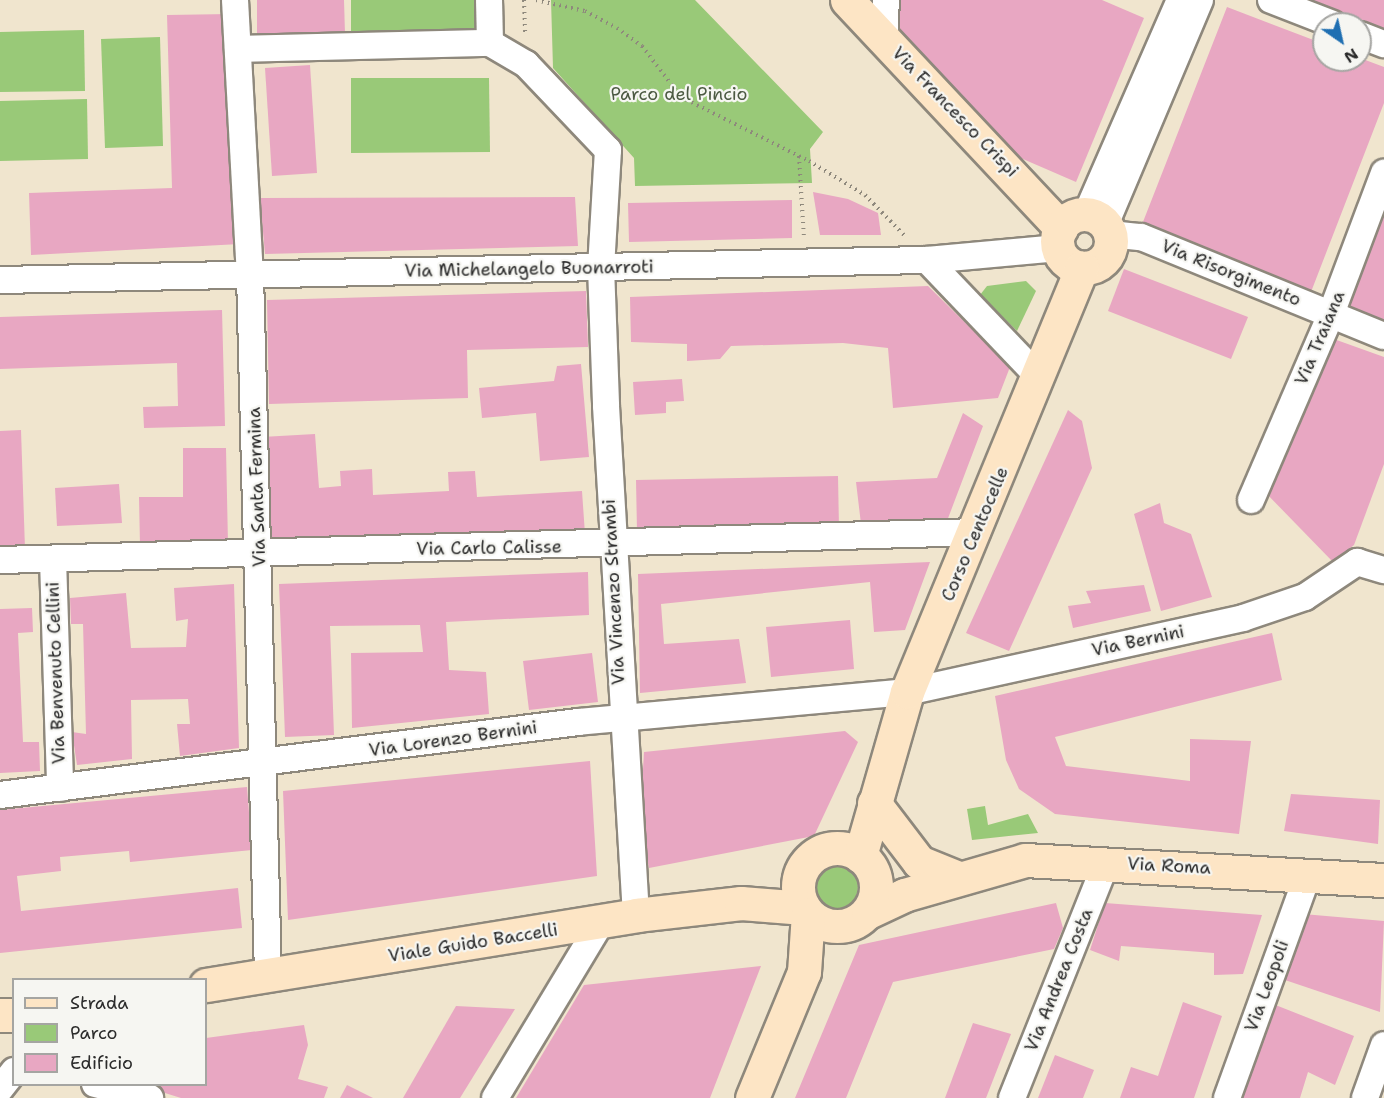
<!DOCTYPE html>
<html>
<head>
<meta charset="utf-8">
<style>
	body { margin:0 }
	#map { position:relative; width:1384px; height:1098px; overflow:hidden; background:#f0e5ce; font-family:"Shantell Sans",sans-serif }
	div>[style] { position:absolute }
	.green>* { inset:0; background:#99c978 }
	.round { border-radius:50% }
	.building>* { inset:0; background:#e8a7c2 }
	.path>* { height:4px; margin-top:-2px; transform-origin:0; background:repeating-linear-gradient(90deg,#8e887c 0 1.5px,transparent 0 6px) }
	.roads { filter:drop-shadow(2px 0 #8e887c) drop-shadow(-2px 0 #8e887c) drop-shadow(0 2px #8e887c) drop-shadow(0 -2px #8e887c) }
	.street>* { height:26px; margin:-13px; padding:0 13px; transform-origin:13px; border-radius:13px; background:#fff }
	.secondary>* { height:33px; margin:-16.5px; padding:0 16.5px; transform-origin:16.5px; border-radius:16.5px; background:#fde5c5 }
	.secondary>.ring { margin:-16.5px; padding:0; box-sizing:content-box; background:none; border:33px solid #fde5c5; border-radius:50% }
	span { translate:-50% -50%; white-space:nowrap; text-align:center; line-height:1.15; -webkit-text-stroke:4.5px #f6f6f2; paint-order:stroke }
	.park-label { font-size:18px; color:#4c5a42 }
	.street-label { font-size:18px; color:#2b2b2b }
	.legend { position:absolute; left:12px; top:978px; width:195px; height:108px; box-sizing:border-box; background:#f6f6f2; border:2px solid #a5a5a2; margin:0; padding:8px 10px; list-style:none; font-size:18px; color:#2b2b2b }
	.legend li { display:flex; align-items:center; gap:12px; height:30px }
	.legend b { width:30px; border:2px solid #a5a5a2 }
	.north { position:absolute; left:1312px; top:12px; width:60px; height:60px; box-sizing:border-box; background:#f6f6f2; border:2px solid #a5a5a2; border-radius:50%; rotate:146deg; font-size:16px; font-weight:700; line-height:24px; text-align:center; color:#2b2b2b }
	.north::after { content:''; display:block; margin:auto; width:21px; height:27px; background:#1f6fb2; clip-path:polygon(50% 0,100% 100%,50% 72%,0 100%) }
</style>
</head>
<body>
<div id="map">
	<div class="green">
		<i style="clip-path:polygon(351px 0,477px 0,478px 32px,351px 35px)"></i>
		<i style="clip-path:polygon(551px 0,695px 0,823px 132px,810px 149px,812px 183px,635px 186px,634px 158px,553px 68px)"></i>
		<i style="clip-path:polygon(84px 30px,85px 91px,0 92px,0 32px)"></i>
		<i style="clip-path:polygon(160px 37px,163px 146px,105px 148px,101px 39px)"></i>
		<i style="clip-path:polygon(351px 78px,489px 78px,490px 152px,351px 153px)"></i>
		<i style="clip-path:polygon(87px 99px,88px 159px,0 161px,0 101px)"></i>
		<i style="clip-path:polygon(1026px 281px,1036px 291px,1017px 331px,980px 295px,987px 286px)"></i>
		<i style="clip-path:polygon(985px 806px,988px 825px,1028px 814px,1038px 833px,972px 840px,967px 809px)"></i>
		<i class="round" style="left:814px;top:865px;width:44px;height:44px"></i>
	</div>
	<div class="building">
		<i style="clip-path:polygon(257px 0,344px 0,345px 34px,257px 37px)"></i>
		<i style="clip-path:polygon(898px 0,1102px 0,1144px 18px,1076px 182px,1016px 156px,900px 42px)"></i>
		<i style="clip-path:polygon(1300px 0,1384px 0,1384px 29px)"></i>
		<i style="clip-path:polygon(1227px 7px,1324px 44px,1324px 60px,1360px 58px,1384px 67px,1384px 103px,1311px 292px,1141px 227px)"></i>
		<i style="clip-path:polygon(230px 14px,240px 244px,31px 255px,29px 193px,172px 188px,167px 15px)"></i>
		<i style="clip-path:polygon(310px 65px,317px 173px,272px 176px,265px 68px)"></i>
		<i style="clip-path:polygon(813px 192px,848px 199px,878px 213px,881px 235px,820px 235px)"></i>
		<i style="clip-path:polygon(575px 197px,578px 246px,265px 254px,260px 198px)"></i>
		<i style="clip-path:polygon(792px 200px,792px 238px,629px 242px,628px 203px)"></i>
		<i style="clip-path:polygon(1381px 210px,1384px 212px,1384px 322px,1346px 309px)"></i>
		<i style="clip-path:polygon(1124px 269px,1248px 317px,1231px 359px,1108px 311px)"></i>
		<i style="clip-path:polygon(928px 286px,1010px 367px,998px 398px,893px 408px,888px 348px,843px 343px,731px 346px,720px 359px,687px 361px,687px 344px,631px 342px,630px 297px)"></i>
		<i style="clip-path:polygon(586px 291px,588px 347px,467px 350px,468px 398px,269px 404px,267px 300px)"></i>
		<i style="clip-path:polygon(222px 310px,225px 426px,144px 428px,143px 407px,178px 406px,177px 363px,0 369px,0 317px)"></i>
		<i style="clip-path:polygon(1331px 338px,1384px 357px,1384px 464px,1354px 545px,1333px 562px,1262px 489px)"></i>
		<i style="clip-path:polygon(581px 364px,589px 457px,540px 461px,536px 413px,482px 418px,479px 388px,554px 381px,557px 366px)"></i>
		<i style="clip-path:polygon(682px 379px,684px 401px,666px 402px,666px 413px,635px 415px,633px 382px)"></i>
		<i style="clip-path:polygon(1068px 410px,1082px 421px,1092px 468px,1009px 651px,966px 633px)"></i>
		<i style="clip-path:polygon(963px 413px,983px 426px,947px 521px,861px 524px,856px 482px,937px 478px)"></i>
		<i style="clip-path:polygon(21px 430px,25px 549px,0 550px,0 431px)"></i>
		<i style="clip-path:polygon(315px 434px,319px 488px,341px 486px,340px 471px,372px 469px,373px 495px,449px 491px,448px 472px,475px 471px,477px 497px,582px 491px,585px 534px,268px 552px,262px 437px)"></i>
		<i style="clip-path:polygon(183px 448px,226px 448px,228px 544px,140px 545px,139px 497px,183px 497px)"></i>
		<i style="clip-path:polygon(838px 476px,839px 528px,637px 531px,636px 480px)"></i>
		<i style="clip-path:polygon(119px 484px,122px 523px,57px 526px,55px 488px)"></i>
		<i style="clip-path:polygon(1160px 503px,1164px 523px,1191px 534px,1212px 597px,1161px 611px,1134px 514px)"></i>
		<i style="clip-path:polygon(930px 562px,905px 630px,874px 632px,870px 582px,661px 604px,664px 644px,739px 639px,746px 683px,640px 693px,638px 574px)"></i>
		<i style="clip-path:polygon(588px 572px,589px 615px,446px 622px,449px 670px,486px 672px,489px 714px,352px 728px,351px 653px,423px 652px,420px 625px,330px 626px,334px 735px,285px 737px,279px 584px)"></i>
		<i style="clip-path:polygon(234px 584px,239px 748px,180px 756px,177px 724px,190px 724px,188px 699px,131px 700px,132px 759px,77px 765px,72px 732px,86px 734px,83px 624px,71px 624px,70px 598px,126px 593px,131px 648px,186px 647px,188px 619px,176px 621px,174px 588px)"></i>
		<i style="clip-path:polygon(1144px 585px,1151px 611px,1073px 628px,1068px 606px,1091px 603px,1086px 591px)"></i>
		<i style="clip-path:polygon(32px 608px,33px 632px,18px 633px,23px 742px,39px 742px,40px 771px,0 773px,0 609px)"></i>
		<i style="clip-path:polygon(850px 620px,854px 669px,771px 677px,766px 627px)"></i>
		<i style="clip-path:polygon(1272px 633px,1282px 680px,1055px 737px,1066px 766px,1190px 781px,1190px 739px,1251px 741px,1239px 834px,1055px 814px,1019px 789px,1006px 760px,995px 696px)"></i>
		<i style="clip-path:polygon(592px 653px,598px 702px,529px 710px,523px 661px)"></i>
		<i style="clip-path:polygon(845px 731px,858px 742px,814px 836px,649px 868px,640px 824px,644px 752px)"></i>
		<i style="clip-path:polygon(590px 761px,597px 876px,288px 920px,283px 791px)"></i>
		<i style="clip-path:polygon(247px 787px,252px 850px,130px 862px,129px 851px,60px 857px,61px 871px,17px 876px,21px 911px,238px 888px,242px 928px,0 953px,0 810px)"></i>
		<i style="clip-path:polygon(1291px 794px,1380px 800px,1378px 844px,1284px 831px)"></i>
		<i style="clip-path:polygon(1056px 903px,1063px 928px,1054px 949px,893px 982px,846px 1098px,795px 1098px,859px 945px)"></i>
		<i style="clip-path:polygon(1105px 903px,1262px 915px,1243px 974px,1214px 975px,1214px 953px,1121px 946px,1119px 961px,1090px 950px)"></i>
		<i style="clip-path:polygon(1303px 914px,1384px 921px,1380px 1012px,1279px 978px)"></i>
		<i style="clip-path:polygon(761px 966px,710px 1098px,516px 1098px,584px 985px)"></i>
		<i style="clip-path:polygon(1183px 1002px,1222px 1016px,1194px 1098px,1120px 1098px,1131px 1067px,1158px 1076px)"></i>
		<i style="clip-path:polygon(1273px 1004px,1354px 1036px,1335px 1085px,1308px 1072px,1300px 1098px,1238px 1098px)"></i>
		<i style="clip-path:polygon(456px 1006px,515px 1009px,460px 1098px,403px 1098px)"></i>
		<i style="clip-path:polygon(973px 1023px,1011px 1034px,986px 1098px,945px 1098px)"></i>
		<i style="clip-path:polygon(304px 1025px,308px 1045px,298px 1079px,328px 1087px,324px 1098px,181px 1098px,136px 1084px,206px 1084px,206px 1038px)"></i>
		<i style="clip-path:polygon(1055px 1055px,1094px 1070px,1083px 1098px,1038px 1098px)"></i>
		<i style="clip-path:polygon(347px 1085px,373px 1098px,340px 1098px)"></i>
	</div>
	<div class="path">
		<i style="left:524px;top:0;width:35px;rotate:88deg"></i>
		<i style="left:536px;top:0;width:50px;rotate:12.7deg"></i>
		<i style="left:585px;top:11px;width:36px;rotate:28deg"></i>
		<i style="left:617px;top:28px;width:31px;rotate:36deg"></i>
		<i style="left:642px;top:46px;width:64px;rotate:52.6deg"></i>
		<i style="left:681px;top:97px;width:143px;rotate:26.6deg"></i>
		<i style="left:809px;top:161px;width:66px;rotate:31.3deg"></i>
		<i style="left:865px;top:195px;width:56px;rotate:45.7deg"></i>
		<i style="left:799px;top:156px;width:82px;rotate:86.5deg"></i>
	</div>
	<div class="roads">
		<div class="street">
			<i style="left:235px;top:0;width:274px;rotate:86.9deg"></i>
			<i style="left:250px;top:274px;width:701px;rotate:88.53deg"></i>
			<i style="left:1271px;top:0;width:66px;rotate:21.2deg"></i>
			<i style="left:1360px;top:35px;width:26px;rotate:21deg"></i>
			<i style="left:885px;top:39px;width:39px;rotate:-89deg"></i>
			<i style="left:490px;top:43px;width:42px;rotate:30.3deg"></i>
			<i style="left:526px;top:64px;width:119px;rotate:46.4deg"></i>
			<i style="left:608px;top:150px;width:117px;rotate:93.4deg"></i>
			<i style="left:601px;top:267px;width:139px;rotate:87.9deg"></i>
			<i style="left:606px;top:406px;width:510px;rotate:86.63deg"></i>
			<i style="left:238px;top:49px;width:252px;rotate:-1.4deg"></i>
			<i style="left:490px;top:43px;width:43px;rotate:-91.3deg"></i>
			<i style="left:1086px;top:215px;width:235px;rotate:-66.4deg"></i>
			<i style="left:1105px;top:225px;width:244px;rotate:-67.1deg"></i>
			<i style="left:1110px;top:234px;width:31px;rotate:6deg"></i>
			<i style="left:1141px;top:237px;width:262px;rotate:22.2deg"></i>
			<i style="left:927px;top:260px;width:162px;rotate:46.3deg"></i>
			<i style="left:0;top:280px;width:927px;rotate:-1.24deg"></i>
			<i style="left:927px;top:260px;width:132px;rotate:-5.2deg"></i>
			<i style="left:1251px;top:500px;width:202px;rotate:-66.7deg"></i>
			<i style="left:1331px;top:314px;width:151px;rotate:-69.4deg"></i>
			<i style="left:53px;top:559px;width:229px;rotate:88.2deg"></i>
			<i style="left:0;top:560px;width:977px;rotate:-1.64deg"></i>
			<i style="left:0;top:795px;width:583px;rotate:-7.2deg"></i>
			<i style="left:578px;top:722px;width:330px;rotate:-5.2deg"></i>
			<i style="left:907px;top:692px;width:344px;rotate:-12.4deg"></i>
			<i style="left:1243px;top:618px;width:65px;rotate:-18.7deg"></i>
			<i style="left:1305px;top:597px;width:63px;rotate:-33.9deg"></i>
			<i style="left:1357px;top:562px;width:28px;rotate:17deg"></i>
			<i style="left:95px;top:1084px;width:57px;rotate:14.3deg"></i>
			<i style="left:0;top:1089px;width:23px;rotate:-52deg"></i>
			<i style="left:495px;top:1098px;width:203px;rotate:-58.9deg"></i>
			<i style="left:1012px;top:1098px;width:253px;rotate:-68.2deg"></i>
			<i style="left:1227px;top:1098px;width:238px;rotate:-70.1deg"></i>
			<i style="left:1365px;top:1098px;width:56px;rotate:-70.3deg"></i>
		</div>
		<div class="secondary">
			<i style="left:847px;top:0;width:313px;rotate:46.8deg"></i>
			<i class="ring" style="left:1057px;top:214px;width:21px;height:21px"></i>
			<i style="left:874px;top:803px;width:74px;rotate:52.7deg"></i>
			<i style="left:919px;top:862px;width:40px;rotate:22deg"></i>
			<i class="ring" style="left:798px;top:848px;width:45px;height:45px"></i>
			<i style="left:860px;top:856px;width:171px;rotate:-74deg"></i>
			<i style="left:907px;top:692px;width:459px;rotate:-67.6deg"></i>
			<i style="left:868px;top:912px;width:40px;rotate:-25deg"></i>
			<i style="left:904px;top:895px;width:126px;rotate:-16.1deg"></i>
			<i style="left:1025px;top:860px;width:360px;rotate:3.2deg"></i>
			<i style="left:206px;top:985px;width:436px;rotate:-9.2deg"></i>
			<i style="left:636px;top:915px;width:106px;rotate:-6.5deg"></i>
			<i style="left:741px;top:903px;width:63px;rotate:4.5deg"></i>
			<i style="left:0;top:1015px;width:14px"></i>
			<i style="left:752px;top:1098px;width:136px;rotate:-67.6deg"></i>
			<i style="left:804px;top:972px;width:58px;rotate:-86.1deg"></i>
		</div>
	</div>
	<div class="park-label">
		<span style="left:679px;top:94px">Parco del Pincio</span>
	</div>
	<div class="street-label">
		<span style="left:955px;top:112px;rotate:46deg">Via Francesco Crispi</span>
		<span style="left:529px;top:269px;rotate:-1deg">Via Michelangelo Buonarroti</span>
		<span style="left:1231px;top:273px;rotate:22deg">Via Risorgimento</span>
		<span style="left:1320px;top:338px;rotate:-67deg">Via Traiana</span>
		<span style="left:257px;top:487px;rotate:-92deg">Via Santa Fermina</span>
		<span style="left:975px;top:534px;rotate:-67deg">Corso Centocelle</span>
		<span style="left:489px;top:548px;rotate:-1deg">Via Carlo Calisse</span>
		<span style="left:614px;top:592px;rotate:-93deg">Via Vincenzo Strambi</span>
		<span style="left:1138px;top:641px;rotate:-12deg">Via Bernini</span>
		<span style="left:56px;top:673px;rotate:-92deg">Via Benvenuto Cellini</span>
		<span style="left:453px;top:739px;rotate:-8deg">Via Lorenzo Bernini</span>
		<span style="left:1169px;top:866px;rotate:3deg">Via Roma</span>
		<span style="left:473px;top:943px;rotate:-9deg">Viale Guido Baccelli</span>
		<span style="left:1059px;top:980px;rotate:-68deg">Via Andrea Costa</span>
		<span style="left:1267px;top:986px;rotate:-70deg">Via Leopoli</span>
	</div>
	<ul class="legend">
	<li><b style="height:8px;background:#fde5c5"></b>Strada</li>
	<li><b style="height:16px;background:#99c978"></b>Parco</li>
	<li><b style="height:16px;background:#e8a7c2"></b>Edificio</li>
	</ul>
	<div class="north">N</div>
</div>
</body>
</html>
